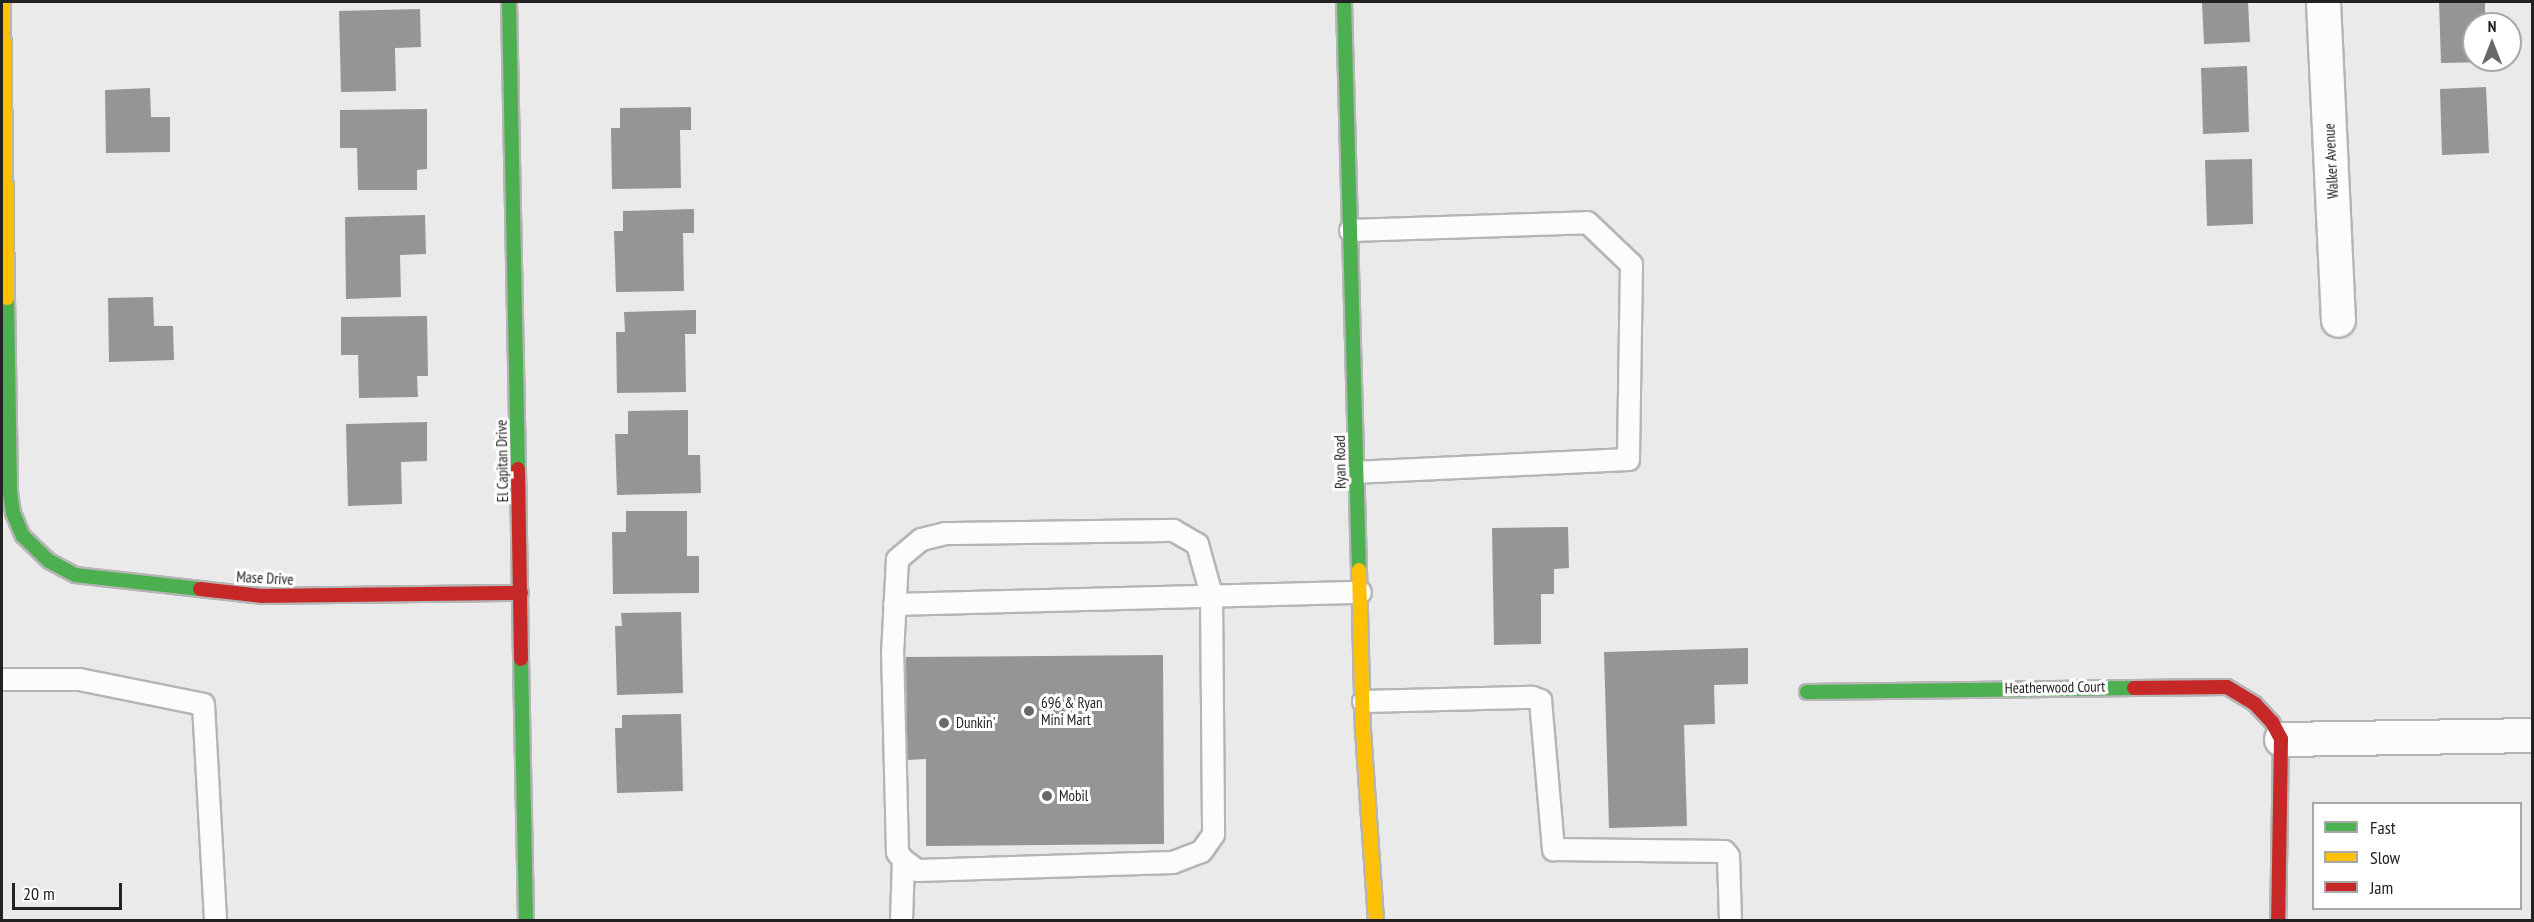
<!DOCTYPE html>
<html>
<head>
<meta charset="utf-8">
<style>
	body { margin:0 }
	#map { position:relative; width:2534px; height:922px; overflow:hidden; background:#eaeaeb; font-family:"PT Sans Narrow",sans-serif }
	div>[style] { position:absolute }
	.building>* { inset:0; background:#959595 }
	.roads { filter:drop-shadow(2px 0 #b5b5b5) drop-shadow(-2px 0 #b5b5b5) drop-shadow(0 2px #b5b5b5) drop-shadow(0 -2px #b5b5b5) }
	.lane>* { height:21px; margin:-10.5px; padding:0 10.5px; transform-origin:10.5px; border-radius:10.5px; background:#fcfcfc }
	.street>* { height:33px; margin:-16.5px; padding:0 16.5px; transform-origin:16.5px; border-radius:16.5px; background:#fcfcfc }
	.fast>* { height:14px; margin:-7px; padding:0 7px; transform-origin:7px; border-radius:7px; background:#4caf50 }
	.slow>* { height:14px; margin:-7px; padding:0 7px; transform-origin:7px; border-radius:7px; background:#ffc107 }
	.jam>* { height:14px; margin:-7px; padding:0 7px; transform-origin:7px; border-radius:7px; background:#c62828 }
	.dots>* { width:16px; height:16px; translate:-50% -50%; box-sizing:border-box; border:3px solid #fff; border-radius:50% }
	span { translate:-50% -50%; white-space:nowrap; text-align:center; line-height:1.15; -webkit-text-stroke:6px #fff; paint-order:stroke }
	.street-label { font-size:15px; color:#222223 }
	.poi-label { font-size:15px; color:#222223 }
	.left { translate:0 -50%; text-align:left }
	.frame { position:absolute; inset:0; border:3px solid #222223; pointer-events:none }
	.legend { position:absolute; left:2312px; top:802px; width:210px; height:108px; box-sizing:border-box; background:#fff; border:2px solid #a7a7a7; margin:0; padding:8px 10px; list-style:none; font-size:18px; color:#222223 }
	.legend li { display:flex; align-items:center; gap:12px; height:30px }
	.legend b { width:30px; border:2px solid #a7a7a7 }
	.north { position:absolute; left:2462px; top:12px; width:60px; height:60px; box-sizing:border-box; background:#fff; border:2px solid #a7a7a7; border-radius:50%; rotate:0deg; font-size:16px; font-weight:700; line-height:24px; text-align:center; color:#222223 }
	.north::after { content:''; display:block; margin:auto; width:21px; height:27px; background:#686869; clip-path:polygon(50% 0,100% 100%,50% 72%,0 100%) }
	.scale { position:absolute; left:12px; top:883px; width:110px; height:27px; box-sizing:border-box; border:3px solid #222223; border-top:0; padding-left:8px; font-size:18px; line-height:21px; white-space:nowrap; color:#222223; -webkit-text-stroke:4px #fff; paint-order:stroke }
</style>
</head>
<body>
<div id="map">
	<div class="building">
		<i style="clip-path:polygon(2202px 2px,2248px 2px,2250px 42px,2204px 44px)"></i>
		<i style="clip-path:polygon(2439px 2px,2485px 2px,2485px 24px,2474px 24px,2474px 60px,2490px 62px,2441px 63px)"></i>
		<i style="clip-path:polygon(420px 9px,421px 47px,395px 48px,396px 91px,341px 92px,339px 11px)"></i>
		<i style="clip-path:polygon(2247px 66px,2249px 132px,2203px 134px,2201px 68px)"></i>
		<i style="clip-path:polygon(2486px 87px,2489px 153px,2442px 155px,2440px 89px)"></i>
		<i style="clip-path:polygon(150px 88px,151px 117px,170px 117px,170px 152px,106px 153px,105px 90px)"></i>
		<i style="clip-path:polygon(691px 107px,691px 130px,680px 130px,681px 188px,612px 189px,611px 128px,620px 128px,620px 108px)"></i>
		<i style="clip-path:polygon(427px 109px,427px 169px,417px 170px,417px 190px,358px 190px,357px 148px,340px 148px,340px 110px)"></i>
		<i style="clip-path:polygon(2252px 159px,2253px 224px,2207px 226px,2205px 160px)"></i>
		<i style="clip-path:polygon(694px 209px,694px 233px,683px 233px,684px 291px,616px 292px,614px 231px,623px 231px,623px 211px)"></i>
		<i style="clip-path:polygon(425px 215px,426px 254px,400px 255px,401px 297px,346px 299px,345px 217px)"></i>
		<i style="clip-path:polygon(153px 297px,154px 326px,173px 326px,174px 360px,109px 362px,108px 298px)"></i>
		<i style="clip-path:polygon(696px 310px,696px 334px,685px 334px,686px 392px,617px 393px,616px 332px,625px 332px,624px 312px)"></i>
		<i style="clip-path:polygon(427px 316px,428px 376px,417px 376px,418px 397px,359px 398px,358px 355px,341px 355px,341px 317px)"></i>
		<i style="clip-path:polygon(688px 410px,688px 455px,700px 455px,701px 493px,617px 495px,615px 434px,628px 434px,628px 411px)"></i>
		<i style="clip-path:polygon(427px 422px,427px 461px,401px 462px,402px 504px,348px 506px,346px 424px)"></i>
		<i style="clip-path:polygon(626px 511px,687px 511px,687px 556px,699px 556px,699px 593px,613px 594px,612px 532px,626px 532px)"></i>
		<i style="clip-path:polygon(1568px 527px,1569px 568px,1554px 569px,1554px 594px,1541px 594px,1541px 644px,1494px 645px,1492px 528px)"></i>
		<i style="clip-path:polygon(681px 612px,683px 693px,617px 695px,615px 626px,622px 626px,621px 613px)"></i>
		<i style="clip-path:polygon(1748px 648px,1748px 684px,1714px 685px,1715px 724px,1684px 725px,1687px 826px,1609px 828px,1604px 652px)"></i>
		<i style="clip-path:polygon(1163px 655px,1164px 844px,926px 846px,926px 759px,907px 760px,906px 657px)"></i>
		<i style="clip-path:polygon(681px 714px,683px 791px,617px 793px,615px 728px,622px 728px,622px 715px)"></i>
	</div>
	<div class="roads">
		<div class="lane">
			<i style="left:1350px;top:230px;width:237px;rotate:-1.9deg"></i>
			<i style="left:1587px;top:222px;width:61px;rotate:43.7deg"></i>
			<i style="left:1631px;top:264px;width:195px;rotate:90.9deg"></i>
			<i style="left:1628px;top:459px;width:271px;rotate:177.3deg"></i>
			<i style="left:1173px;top:530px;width:28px;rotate:30deg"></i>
			<i style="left:1197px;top:544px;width:52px;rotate:74.4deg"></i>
			<i style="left:1211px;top:594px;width:240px;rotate:89.5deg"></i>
			<i style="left:1213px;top:834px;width:21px;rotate:125deg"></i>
			<i style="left:1201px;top:851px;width:30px;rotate:159deg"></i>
			<i style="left:1173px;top:862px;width:256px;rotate:178.2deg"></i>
			<i style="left:917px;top:870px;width:17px;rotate:-144deg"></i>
			<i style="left:903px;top:860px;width:10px;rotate:-127deg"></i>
			<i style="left:897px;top:852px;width:198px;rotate:-91.4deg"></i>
			<i style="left:892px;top:654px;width:95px;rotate:-87deg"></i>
			<i style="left:897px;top:559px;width:31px;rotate:-40deg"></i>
			<i style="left:921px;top:539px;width:25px;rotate:-14deg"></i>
			<i style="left:945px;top:533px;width:228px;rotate:-0.8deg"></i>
			<i style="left:894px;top:604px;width:466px;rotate:-1.5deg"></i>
			<i style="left:2px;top:679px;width:77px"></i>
			<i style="left:79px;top:679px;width:126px;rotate:11.4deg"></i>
			<i style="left:203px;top:704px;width:216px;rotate:86.8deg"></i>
			<i style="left:1363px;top:701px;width:169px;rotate:-1.4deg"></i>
			<i style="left:1532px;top:697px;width:9px;rotate:21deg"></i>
			<i style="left:1540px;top:700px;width:150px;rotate:85deg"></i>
			<i style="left:1553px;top:849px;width:171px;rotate:0.7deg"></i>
			<i style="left:1724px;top:851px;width:6px;rotate:51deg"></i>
			<i style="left:1728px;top:856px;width:64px;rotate:88.2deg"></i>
			<i style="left:901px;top:920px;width:60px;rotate:-88.1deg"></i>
		</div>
		<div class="street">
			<i style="left:2323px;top:2px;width:318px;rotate:87.3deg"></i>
			<i style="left:2281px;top:739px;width:251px;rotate:-0.9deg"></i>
		</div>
		<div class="fast">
			<i style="left:509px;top:2px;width:467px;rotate:88.9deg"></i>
			<i style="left:1344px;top:2px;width:568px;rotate:88.49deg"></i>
			<i style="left:7px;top:298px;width:194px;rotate:89.1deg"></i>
			<i style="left:10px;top:492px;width:21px;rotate:82deg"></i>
			<i style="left:13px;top:513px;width:25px;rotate:67deg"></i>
			<i style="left:23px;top:536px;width:36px;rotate:44deg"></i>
			<i style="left:49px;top:561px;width:30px;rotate:28deg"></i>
			<i style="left:75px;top:575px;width:126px;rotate:6.4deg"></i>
			<i style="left:521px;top:659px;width:261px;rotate:88.9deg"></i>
			<i style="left:1807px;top:692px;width:327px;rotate:-0.7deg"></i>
		</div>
		<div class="slow">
			<i style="left:3px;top:2px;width:296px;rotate:89.2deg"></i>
			<i style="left:1359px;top:570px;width:160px;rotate:88.6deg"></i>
			<i style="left:1363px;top:730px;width:190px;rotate:86.1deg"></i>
		</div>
		<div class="jam">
			<i style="left:518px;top:469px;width:190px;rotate:89.1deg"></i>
			<i style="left:200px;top:589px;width:62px;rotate:6.4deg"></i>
			<i style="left:262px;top:596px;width:259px;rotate:-0.7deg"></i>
			<i style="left:2134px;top:688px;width:93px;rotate:-0.6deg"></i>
			<i style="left:2227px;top:687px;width:33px;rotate:31deg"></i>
			<i style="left:2255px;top:704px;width:25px;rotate:47deg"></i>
			<i style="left:2272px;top:722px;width:19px;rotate:62deg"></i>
			<i style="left:2281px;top:739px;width:181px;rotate:90.9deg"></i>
		</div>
	</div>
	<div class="dots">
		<i style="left:1029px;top:711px;background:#686869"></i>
		<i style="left:944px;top:723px;background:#686869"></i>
		<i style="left:1047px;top:796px;background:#686869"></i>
	</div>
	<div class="street-label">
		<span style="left:2331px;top:161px;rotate:-93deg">Walker Avenue</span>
		<span style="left:502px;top:461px;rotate:-91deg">El Capitan Drive</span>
		<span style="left:1340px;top:462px;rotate:-91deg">Ryan Road</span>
		<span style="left:265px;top:578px;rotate:3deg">Mase Drive</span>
		<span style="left:2055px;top:687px;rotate:-1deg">Heatherwood Court</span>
	</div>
	<div class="poi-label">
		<span class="left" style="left:1041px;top:711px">696 &amp; Ryan<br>Mini Mart</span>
		<span class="left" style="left:956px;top:723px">Dunkin'</span>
		<span class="left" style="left:1059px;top:796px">Mobil</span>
	</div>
	<div class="frame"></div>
	<ul class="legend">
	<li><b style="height:8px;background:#4caf50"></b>Fast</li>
	<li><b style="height:8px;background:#ffc107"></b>Slow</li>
	<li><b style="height:8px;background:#c62828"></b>Jam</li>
	</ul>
	<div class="north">N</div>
	<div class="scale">20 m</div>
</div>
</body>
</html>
